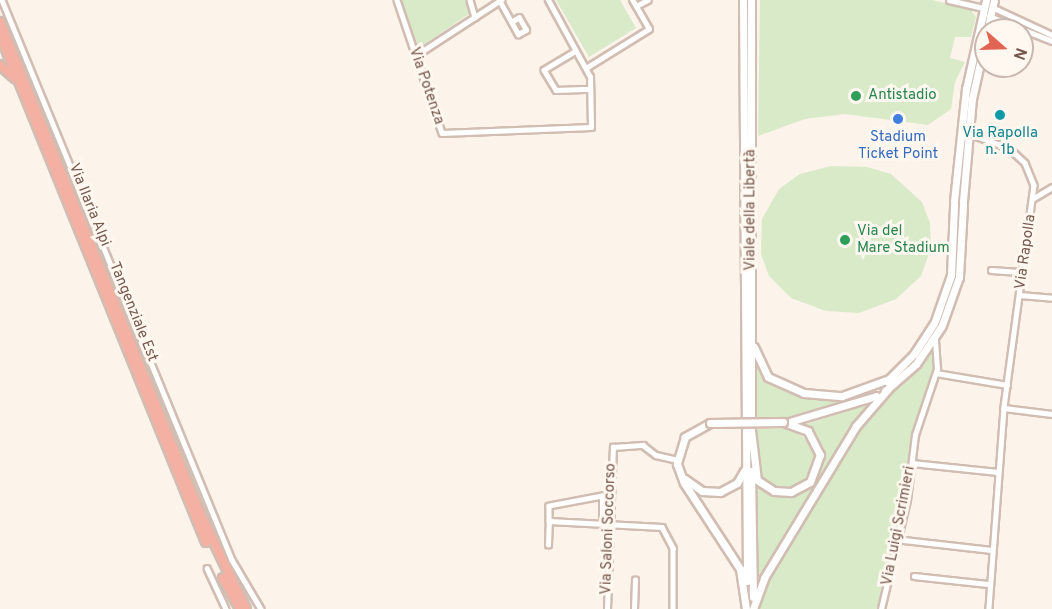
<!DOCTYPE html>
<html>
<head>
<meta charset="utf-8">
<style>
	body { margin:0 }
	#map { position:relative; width:1052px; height:609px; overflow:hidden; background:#fcf3ea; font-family:Overpass,sans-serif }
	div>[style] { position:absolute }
	.green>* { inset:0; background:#d9eac8 }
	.roads { filter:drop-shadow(2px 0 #d1bdb2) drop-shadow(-2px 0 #d1bdb2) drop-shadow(0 2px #d1bdb2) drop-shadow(0 -2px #d1bdb2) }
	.street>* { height:4.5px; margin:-2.25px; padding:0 2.25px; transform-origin:2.25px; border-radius:2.25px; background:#fff }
	.secondary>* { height:7px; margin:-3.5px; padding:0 3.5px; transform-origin:3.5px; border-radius:3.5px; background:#fff }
	.highway>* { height:8px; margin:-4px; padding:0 4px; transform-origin:4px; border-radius:4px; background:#f4b0a3 }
	.bridges { filter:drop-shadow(2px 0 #d4bcaf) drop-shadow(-2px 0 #d4bcaf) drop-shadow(0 2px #d4bcaf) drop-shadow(0 -2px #d4bcaf) }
	.secondary-bridge>* { height:7px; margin:-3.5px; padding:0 3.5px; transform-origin:3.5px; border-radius:3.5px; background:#fff }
	.dots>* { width:16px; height:16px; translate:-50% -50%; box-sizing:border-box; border:3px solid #fff8f1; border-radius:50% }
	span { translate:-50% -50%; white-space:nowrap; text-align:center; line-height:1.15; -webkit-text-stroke:6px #fff8f1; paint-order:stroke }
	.street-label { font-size:15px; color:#77584d }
	.leisure-label { font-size:15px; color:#27864d }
	.left { translate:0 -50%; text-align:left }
	.culture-label { font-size:15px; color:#0d838f }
	.shop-label { font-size:15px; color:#366cbe }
	.north { position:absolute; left:974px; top:18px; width:60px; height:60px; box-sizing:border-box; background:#fff8f1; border:2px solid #c9b8af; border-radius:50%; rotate:110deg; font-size:16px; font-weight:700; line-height:24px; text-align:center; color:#77584d }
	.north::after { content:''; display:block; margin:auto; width:21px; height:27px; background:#e26554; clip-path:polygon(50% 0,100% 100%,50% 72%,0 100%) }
</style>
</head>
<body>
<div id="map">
	<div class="green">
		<i style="clip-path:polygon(401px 0,466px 0,469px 14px,417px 49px)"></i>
		<i style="clip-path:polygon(556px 0,620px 0,636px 28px,589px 57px)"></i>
		<i style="clip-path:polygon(760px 0,932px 0,970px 9px,976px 17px,971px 37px,955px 37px,950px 58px,965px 62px,955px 82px,951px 109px,928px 125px,845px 114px,805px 119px,758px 136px)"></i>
		<i style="clip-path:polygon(0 3px,40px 93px,183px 445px,179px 447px,141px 355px)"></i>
		<i style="clip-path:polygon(831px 166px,867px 167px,891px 174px,922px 202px,930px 223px,931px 248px,921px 276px,896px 299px,859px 313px,826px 311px,791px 298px,769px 276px,761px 254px,762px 219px,779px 189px,800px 174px)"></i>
		<i style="clip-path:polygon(934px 350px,933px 372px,913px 429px,904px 505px,879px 609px,758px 609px,761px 589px,869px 412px)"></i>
		<i style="clip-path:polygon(754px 357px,764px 377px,779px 388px,830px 400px,859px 395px,796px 419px,757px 420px)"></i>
		<i style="clip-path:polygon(868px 404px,810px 496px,756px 591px,755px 481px,767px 492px,782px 497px,809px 488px,824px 456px,816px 433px,804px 425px)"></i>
		<i style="clip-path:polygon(792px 428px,814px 446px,815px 466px,805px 481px,790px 489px,774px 489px,757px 475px,757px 429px)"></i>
	</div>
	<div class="roads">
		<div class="street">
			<i style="left:2px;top:0;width:605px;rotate:67.67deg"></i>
			<i style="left:232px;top:560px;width:57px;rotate:59.4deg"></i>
			<i style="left:397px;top:0;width:140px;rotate:71.3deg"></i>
			<i style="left:442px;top:133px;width:149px;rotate:-2.3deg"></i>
			<i style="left:591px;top:127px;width:50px;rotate:-91.1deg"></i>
			<i style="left:590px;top:77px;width:88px;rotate:-118.6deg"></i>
			<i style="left:470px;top:0;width:18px;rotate:74deg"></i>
			<i style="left:949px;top:0;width:35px;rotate:13deg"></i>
			<i style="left:500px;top:1px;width:38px;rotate:61deg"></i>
			<i style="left:518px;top:34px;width:9px;rotate:-27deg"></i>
			<i style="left:526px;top:30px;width:14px;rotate:-120deg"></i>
			<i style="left:519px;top:18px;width:8px;rotate:150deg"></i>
			<i style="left:636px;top:6px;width:13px;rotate:-27deg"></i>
			<i style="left:992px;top:7px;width:66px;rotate:25deg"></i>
			<i style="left:989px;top:16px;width:68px;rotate:21.6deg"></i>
			<i style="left:576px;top:51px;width:37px;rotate:149deg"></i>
			<i style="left:544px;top:70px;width:23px;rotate:59deg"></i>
			<i style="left:556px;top:90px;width:34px;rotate:-2deg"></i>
			<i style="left:415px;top:56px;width:103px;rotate:-33.1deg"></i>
			<i style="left:586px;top:68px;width:74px;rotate:-31.8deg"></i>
			<i style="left:649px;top:29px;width:34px;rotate:-120deg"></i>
			<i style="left:968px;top:133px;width:44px;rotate:20.1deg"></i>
			<i style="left:1009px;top:148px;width:22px;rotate:43deg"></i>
			<i style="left:1025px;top:163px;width:24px;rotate:68deg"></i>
			<i style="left:1034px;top:185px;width:225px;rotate:97.7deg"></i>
			<i style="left:1004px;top:408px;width:202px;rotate:94.3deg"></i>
			<i style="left:1034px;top:198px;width:21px;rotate:-31deg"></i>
			<i style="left:991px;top:270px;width:32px;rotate:4deg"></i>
			<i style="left:1020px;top:295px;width:32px;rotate:5deg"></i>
			<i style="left:936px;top:373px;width:72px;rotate:9.6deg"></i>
			<i style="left:1004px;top:408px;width:48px;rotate:7.1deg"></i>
			<i style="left:912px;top:463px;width:86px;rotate:6deg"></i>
			<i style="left:602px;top:521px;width:25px;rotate:-90deg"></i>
			<i style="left:602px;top:496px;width:54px;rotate:169.3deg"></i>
			<i style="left:549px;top:506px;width:15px;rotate:90deg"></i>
			<i style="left:549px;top:521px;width:113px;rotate:3deg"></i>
			<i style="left:662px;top:527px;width:24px;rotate:62deg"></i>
			<i style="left:673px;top:548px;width:61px;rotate:90deg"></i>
			<i style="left:895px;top:539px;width:97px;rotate:6.5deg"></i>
			<i style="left:548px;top:545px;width:24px;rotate:-88deg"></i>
			<i style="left:207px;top:568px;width:45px;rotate:65.1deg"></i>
			<i style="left:914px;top:576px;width:74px;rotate:6.2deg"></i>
			<i style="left:607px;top:609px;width:162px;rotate:-87.9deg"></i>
			<i style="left:613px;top:447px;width:30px;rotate:-4deg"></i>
			<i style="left:643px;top:445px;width:16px;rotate:38deg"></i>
			<i style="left:656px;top:455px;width:22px;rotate:13deg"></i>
			<i style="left:634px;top:609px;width:29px;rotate:-88deg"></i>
			<i style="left:881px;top:609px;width:112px;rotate:-76.6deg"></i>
			<i style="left:907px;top:500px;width:65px;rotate:-83deg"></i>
			<i style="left:915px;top:435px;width:70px;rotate:-71.6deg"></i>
			<i style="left:937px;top:369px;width:31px;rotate:-94deg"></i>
		</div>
		<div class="secondary">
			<i style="left:743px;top:0;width:420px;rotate:89.6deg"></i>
			<i style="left:954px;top:201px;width:113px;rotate:-83.9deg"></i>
			<i style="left:966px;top:89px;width:91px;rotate:-77.3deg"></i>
			<i style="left:963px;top:201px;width:102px;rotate:-85deg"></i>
			<i style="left:972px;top:99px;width:101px;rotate:-77.5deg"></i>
			<i style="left:935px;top:321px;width:49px;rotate:-70.8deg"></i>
			<i style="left:951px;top:275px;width:70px;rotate:-87.5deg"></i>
			<i style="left:942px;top:325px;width:51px;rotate:-70.5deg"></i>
			<i style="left:959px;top:277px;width:72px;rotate:-86.8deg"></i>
			<i style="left:754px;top:347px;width:33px;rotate:65deg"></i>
			<i style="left:768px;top:377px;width:39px;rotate:24deg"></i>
			<i style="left:804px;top:393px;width:38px;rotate:5deg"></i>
			<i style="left:842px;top:396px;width:50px;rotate:-19.9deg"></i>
			<i style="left:887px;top:381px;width:38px;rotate:-45deg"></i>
			<i style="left:914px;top:354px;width:37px;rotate:-57deg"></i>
			<i style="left:885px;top:391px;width:41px;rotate:-41.1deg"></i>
			<i style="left:916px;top:364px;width:45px;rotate:-56deg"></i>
			<i style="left:751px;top:420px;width:420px;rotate:-90deg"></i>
			<i style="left:789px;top:422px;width:91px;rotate:-16.6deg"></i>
			<i style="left:710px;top:423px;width:29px;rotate:151deg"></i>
			<i style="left:685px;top:437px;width:28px;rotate:107deg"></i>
			<i style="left:677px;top:464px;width:20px;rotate:70deg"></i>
			<i style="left:684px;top:483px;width:103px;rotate:56.9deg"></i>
			<i style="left:740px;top:569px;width:40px;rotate:81.5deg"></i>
			<i style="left:746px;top:430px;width:151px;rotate:89.6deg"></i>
			<i style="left:751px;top:430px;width:50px;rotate:83.2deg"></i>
			<i style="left:757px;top:480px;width:20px;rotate:33deg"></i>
			<i style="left:774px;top:491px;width:17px;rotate:3deg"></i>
			<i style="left:791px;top:492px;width:21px;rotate:-28deg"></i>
			<i style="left:810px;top:482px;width:29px;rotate:-70deg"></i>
			<i style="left:820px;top:455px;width:27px;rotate:-117deg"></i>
			<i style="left:808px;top:431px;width:27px;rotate:-160deg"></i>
			<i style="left:751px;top:471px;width:126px;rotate:89.1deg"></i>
			<i style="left:685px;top:479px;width:21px;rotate:35deg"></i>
			<i style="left:702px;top:491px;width:18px;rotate:3deg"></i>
			<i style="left:720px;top:492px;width:19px;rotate:-28deg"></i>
			<i style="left:737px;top:483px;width:14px;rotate:-60deg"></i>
			<i style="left:753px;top:609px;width:33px;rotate:-70deg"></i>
			<i style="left:764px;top:578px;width:178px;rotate:-58.8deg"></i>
			<i style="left:856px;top:426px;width:49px;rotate:-49.1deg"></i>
		</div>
		<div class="highway">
			<i style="left:0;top:22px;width:530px;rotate:67.84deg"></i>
			<i style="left:200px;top:513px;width:106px;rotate:64.4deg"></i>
			<i style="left:1px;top:37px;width:545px;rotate:67.91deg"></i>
			<i style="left:0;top:65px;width:20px;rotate:41deg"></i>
			<i style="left:223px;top:578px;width:35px;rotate:61deg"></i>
		</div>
	</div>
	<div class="bridges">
		<div class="secondary-bridge">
			<i style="left:710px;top:423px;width:73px;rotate:-0.8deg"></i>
		</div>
	</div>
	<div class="dots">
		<i style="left:856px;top:96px;background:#2e9e5b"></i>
		<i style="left:1000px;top:115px;background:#0f9aa8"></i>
		<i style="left:898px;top:119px;background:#3f7fe0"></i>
		<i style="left:845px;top:240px;background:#2e9e5b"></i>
	</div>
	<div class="street-label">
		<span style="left:426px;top:86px;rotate:71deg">Via Potenza</span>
		<span style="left:89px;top:205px;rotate:68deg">Via Ilaria Alpi</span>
		<span style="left:751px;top:210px;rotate:-90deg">Viale della Libertà</span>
		<span style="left:1026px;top:252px;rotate:-82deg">Via Rapolla</span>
		<span style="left:133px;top:312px;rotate:68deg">Tangenziale Est</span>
		<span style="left:899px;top:526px;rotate:-79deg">Via Luigi Scrimieri</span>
		<span style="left:609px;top:529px;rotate:-88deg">Via Saloni Soccorso</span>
	</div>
	<div class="leisure-label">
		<span class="left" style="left:868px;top:96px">Antistadio</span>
		<span class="left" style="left:857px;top:240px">Via del<br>Mare Stadium</span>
	</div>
	<div class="culture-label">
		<span style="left:1000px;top:142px">Via Rapolla<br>n. 1b</span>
	</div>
	<div class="shop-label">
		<span style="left:898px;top:146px">Stadium<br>Ticket Point</span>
	</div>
	<div class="north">N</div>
</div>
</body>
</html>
